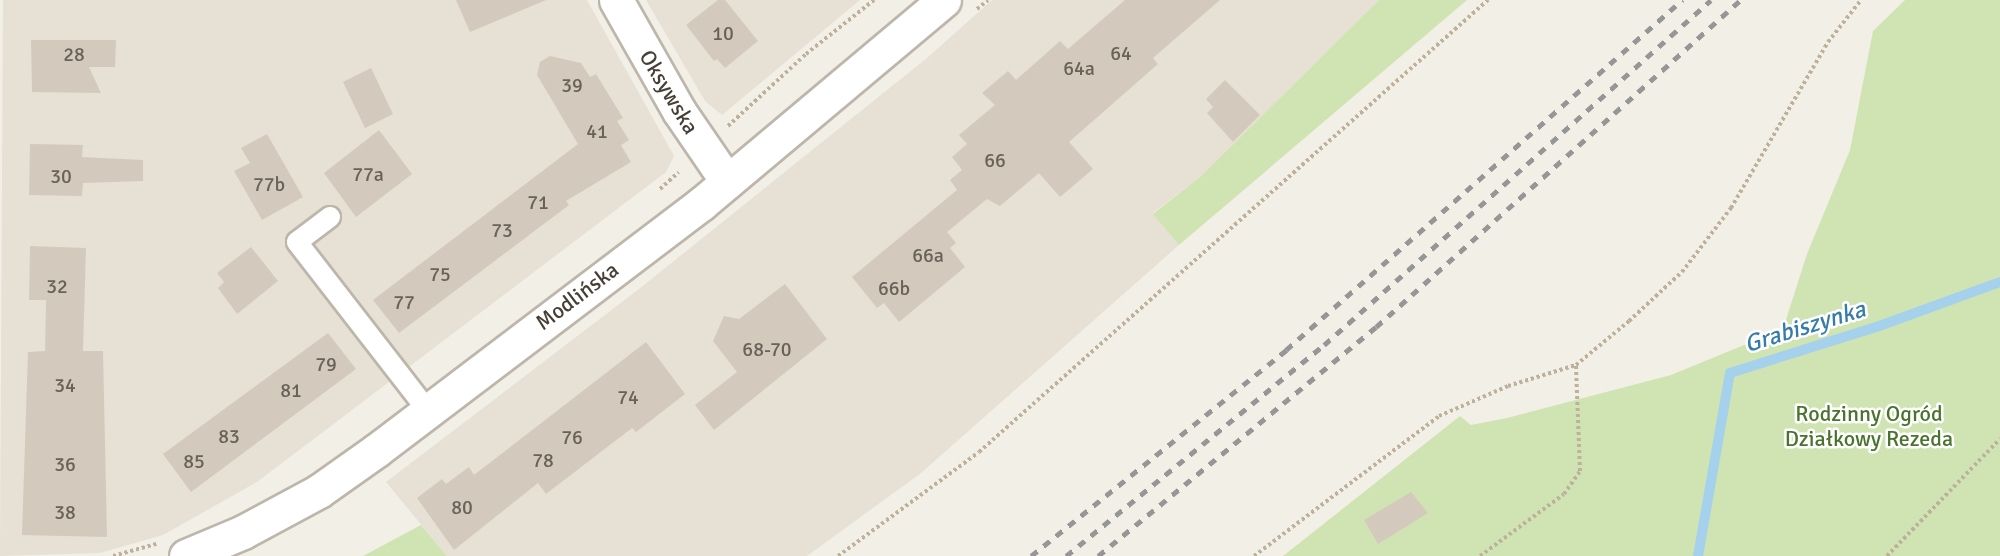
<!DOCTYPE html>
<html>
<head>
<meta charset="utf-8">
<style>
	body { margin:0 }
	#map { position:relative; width:2000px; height:556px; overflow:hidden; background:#f2efe7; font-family:Signika,sans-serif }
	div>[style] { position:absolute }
	.residential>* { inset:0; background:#e6e0d5 }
	.green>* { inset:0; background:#cfe4b2 }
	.stream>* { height:10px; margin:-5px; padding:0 5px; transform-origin:5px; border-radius:5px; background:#a6d1ec }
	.building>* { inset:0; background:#d3cabd }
	.path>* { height:4px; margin-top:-2px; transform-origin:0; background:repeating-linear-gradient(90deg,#beb19c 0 3px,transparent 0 6px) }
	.roads { filter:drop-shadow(2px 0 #bdb6aa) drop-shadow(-2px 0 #bdb6aa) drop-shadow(0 2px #bdb6aa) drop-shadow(0 -2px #bdb6aa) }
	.service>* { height:20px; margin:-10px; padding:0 10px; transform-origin:10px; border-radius:10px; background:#fff }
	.minor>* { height:33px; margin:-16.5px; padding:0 16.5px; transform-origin:16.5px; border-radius:16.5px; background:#fff }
	.rail>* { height:4.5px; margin-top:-2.25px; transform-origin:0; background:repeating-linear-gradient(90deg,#969696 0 8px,transparent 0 16px) }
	span { translate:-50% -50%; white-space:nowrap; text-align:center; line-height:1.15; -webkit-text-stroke:5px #fff; paint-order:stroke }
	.number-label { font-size:20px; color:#686258 }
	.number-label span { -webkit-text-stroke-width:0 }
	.street-label { font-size:22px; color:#453f36 }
	.park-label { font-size:22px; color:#4a732d }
	.water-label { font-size:24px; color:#367caa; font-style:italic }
</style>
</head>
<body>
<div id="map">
	<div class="residential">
		<i style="clip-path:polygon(3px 0,587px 0,674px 156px,666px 172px,257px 482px,163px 535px,100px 553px,0 556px)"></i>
		<i style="clip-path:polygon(646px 0,860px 0,722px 115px,705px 101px)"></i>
		<i style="clip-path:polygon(992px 0,1379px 0,1200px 177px,1153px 213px,1179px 245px,921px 473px,807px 556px,447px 556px,386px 482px,639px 289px,927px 58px)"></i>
	</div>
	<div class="green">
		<i style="clip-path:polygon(1379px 0,1467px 0,1179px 245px,1153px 214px,1200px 177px)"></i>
		<i style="clip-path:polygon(1905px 0,2000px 0,2000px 556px,1283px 556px,1460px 416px,1471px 425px,1507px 418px,1671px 375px,1783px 329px,1807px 254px,1850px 150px,1873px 31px)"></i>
		<i style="clip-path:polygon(421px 525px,447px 556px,363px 556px)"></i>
	</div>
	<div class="stream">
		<i style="left:1698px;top:556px;width:186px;rotate:-80.1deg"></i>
		<i style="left:1730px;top:373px;width:159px;rotate:-17.5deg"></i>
		<i style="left:1882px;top:325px;width:126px;rotate:-20deg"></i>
	</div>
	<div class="building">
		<i style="clip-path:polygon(456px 0,546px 0,470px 32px)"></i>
		<i style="clip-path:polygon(718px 0,725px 0,758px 41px,725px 68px,717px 59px,714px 61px,686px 25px)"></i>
		<i style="clip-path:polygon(1125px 0,1220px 0,1153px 58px,1158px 64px,1069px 142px,1093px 169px,1060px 197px,1039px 173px,1000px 206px,987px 199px,947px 232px,956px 243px,950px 248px,965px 267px,899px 322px,884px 303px,877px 308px,852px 277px,957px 190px,950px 180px,962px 170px,952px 157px,967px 144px,959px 135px,995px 105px,982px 93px,1008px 71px,1016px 80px,1060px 41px,1068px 49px)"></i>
		<i style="clip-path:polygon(31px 40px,116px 40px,115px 67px,89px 67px,101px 93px,32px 92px)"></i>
		<i style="clip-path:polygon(550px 56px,581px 63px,590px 77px,596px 74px,623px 118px,617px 121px,629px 140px,621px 145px,631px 162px,566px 201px,569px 205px,399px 333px,373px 300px,578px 144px,537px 75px,540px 62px)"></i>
		<i style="clip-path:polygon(371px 68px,393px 114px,365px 128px,343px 82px)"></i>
		<i style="clip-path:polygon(1225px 80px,1260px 115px,1233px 142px,1207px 113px,1213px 107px,1206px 99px)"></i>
		<i style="clip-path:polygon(379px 130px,412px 174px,356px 217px,324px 173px)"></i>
		<i style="clip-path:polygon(267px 134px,303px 197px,262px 220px,234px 171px,250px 163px,241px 148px)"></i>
		<i style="clip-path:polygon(30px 144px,83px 145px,82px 157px,143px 160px,143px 181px,83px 183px,82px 196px,29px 195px)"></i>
		<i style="clip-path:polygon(30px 246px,86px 248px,83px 351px,103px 351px,107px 537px,22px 535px,28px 352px,45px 351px,46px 300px,29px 300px)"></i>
		<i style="clip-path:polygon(251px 247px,278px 281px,237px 314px,218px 288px,224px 282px,217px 273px)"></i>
		<i style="clip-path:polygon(785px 284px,827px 339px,714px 430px,695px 405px,737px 372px,713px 341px,724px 316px,739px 319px)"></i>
		<i style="clip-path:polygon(328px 333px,356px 369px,191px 492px,163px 454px)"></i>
		<i style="clip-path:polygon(646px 342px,685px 394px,636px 432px,632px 428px,546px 494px,538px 483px,454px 550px,417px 498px,442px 479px,446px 484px,469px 467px,474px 475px)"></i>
		<i style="clip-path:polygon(1411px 492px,1428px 513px,1378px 544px,1364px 520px)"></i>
	</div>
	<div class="path">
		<i style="left:977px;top:9px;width:14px;rotate:-39deg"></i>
		<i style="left:728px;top:126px;width:106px;rotate:-42.7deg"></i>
		<i style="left:806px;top:54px;width:87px;rotate:-38.5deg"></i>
		<i style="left:660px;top:189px;width:25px;rotate:-42deg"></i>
		<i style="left:113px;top:556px;width:45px;rotate:-15.6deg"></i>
		<i style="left:838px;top:556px;width:175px;rotate:-36.4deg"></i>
		<i style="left:979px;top:452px;width:681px;rotate:-41.61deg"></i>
		<i style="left:1254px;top:556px;width:232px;rotate:-37.1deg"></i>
		<i style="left:1439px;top:416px;width:75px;rotate:-23.5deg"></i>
		<i style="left:1508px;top:386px;width:71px;rotate:-17.2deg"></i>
		<i style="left:1576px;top:365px;width:69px;rotate:-39.7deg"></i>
		<i style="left:1629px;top:321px;width:72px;rotate:-42.8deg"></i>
		<i style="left:1682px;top:272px;width:81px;rotate:-52.6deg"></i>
		<i style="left:1731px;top:208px;width:192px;rotate:-59.7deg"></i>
		<i style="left:1828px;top:42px;width:53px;rotate:-51.8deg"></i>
		<i style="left:1480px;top:556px;width:104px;rotate:-36.4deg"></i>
		<i style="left:1564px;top:494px;width:28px;rotate:-55deg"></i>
		<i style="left:1580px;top:471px;width:106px;rotate:-92.2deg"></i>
		<i style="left:1887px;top:556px;width:163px;rotate:-46deg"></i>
	</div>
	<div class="roads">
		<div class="service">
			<i style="left:330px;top:217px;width:41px;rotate:142.9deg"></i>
			<i style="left:297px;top:242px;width:214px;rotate:52.2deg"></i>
		</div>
		<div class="minor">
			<i style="left:616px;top:0;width:128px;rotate:60.4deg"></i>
			<i style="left:679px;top:111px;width:85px;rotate:55.6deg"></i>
			<i style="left:186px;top:556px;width:62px;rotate:-22.8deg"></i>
			<i style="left:243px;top:532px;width:86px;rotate:-28.3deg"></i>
			<i style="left:319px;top:491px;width:71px;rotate:-35.3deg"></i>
			<i style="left:377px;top:450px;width:407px;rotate:-37.2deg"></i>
			<i style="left:701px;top:204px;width:317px;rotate:-40deg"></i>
		</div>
	</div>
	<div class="rail">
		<i style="left:1031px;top:556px;width:328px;rotate:-38.9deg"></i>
		<i style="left:1286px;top:350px;width:529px;rotate:-41.47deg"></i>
		<i style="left:1066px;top:556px;width:333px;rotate:-39.3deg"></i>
		<i style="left:1324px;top:345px;width:518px;rotate:-41.72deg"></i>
		<i style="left:1098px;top:556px;width:360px;rotate:-39.5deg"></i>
		<i style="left:1376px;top:327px;width:490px;rotate:-41.9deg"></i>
	</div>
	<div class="number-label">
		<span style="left:723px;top:33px">10</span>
		<span style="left:1121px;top:53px">64</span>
		<span style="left:74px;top:54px">28</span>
		<span style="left:1079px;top:68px">64a</span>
		<span style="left:572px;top:85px">39</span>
		<span style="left:597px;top:131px">41</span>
		<span style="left:995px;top:160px">66</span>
		<span style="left:368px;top:174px">77a</span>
		<span style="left:61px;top:176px">30</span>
		<span style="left:269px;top:184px">77b</span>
		<span style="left:538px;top:202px">71</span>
		<span style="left:502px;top:230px">73</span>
		<span style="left:928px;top:255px">66a</span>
		<span style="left:440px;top:274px">75</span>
		<span style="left:57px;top:286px">32</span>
		<span style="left:894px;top:288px">66b</span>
		<span style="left:404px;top:302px">77</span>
		<span style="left:767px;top:349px">68-70</span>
		<span style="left:326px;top:364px">79</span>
		<span style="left:65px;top:385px">34</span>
		<span style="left:291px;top:390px">81</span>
		<span style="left:628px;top:397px">74</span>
		<span style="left:229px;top:436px">83</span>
		<span style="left:572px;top:437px">76</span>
		<span style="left:543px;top:460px">78</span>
		<span style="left:194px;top:461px">85</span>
		<span style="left:65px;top:464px">36</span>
		<span style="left:462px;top:507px">80</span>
		<span style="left:65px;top:512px">38</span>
	</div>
	<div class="street-label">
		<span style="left:669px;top:92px;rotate:59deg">Oksywska</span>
		<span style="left:577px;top:296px;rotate:-37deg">Modlińska</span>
	</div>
	<div class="park-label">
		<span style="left:1869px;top:426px">Rodzinny Ogród<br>Działkowy Rezeda</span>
	</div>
	<div class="water-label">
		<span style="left:1805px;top:327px;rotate:-17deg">Grabiszynka</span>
	</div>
</div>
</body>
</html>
